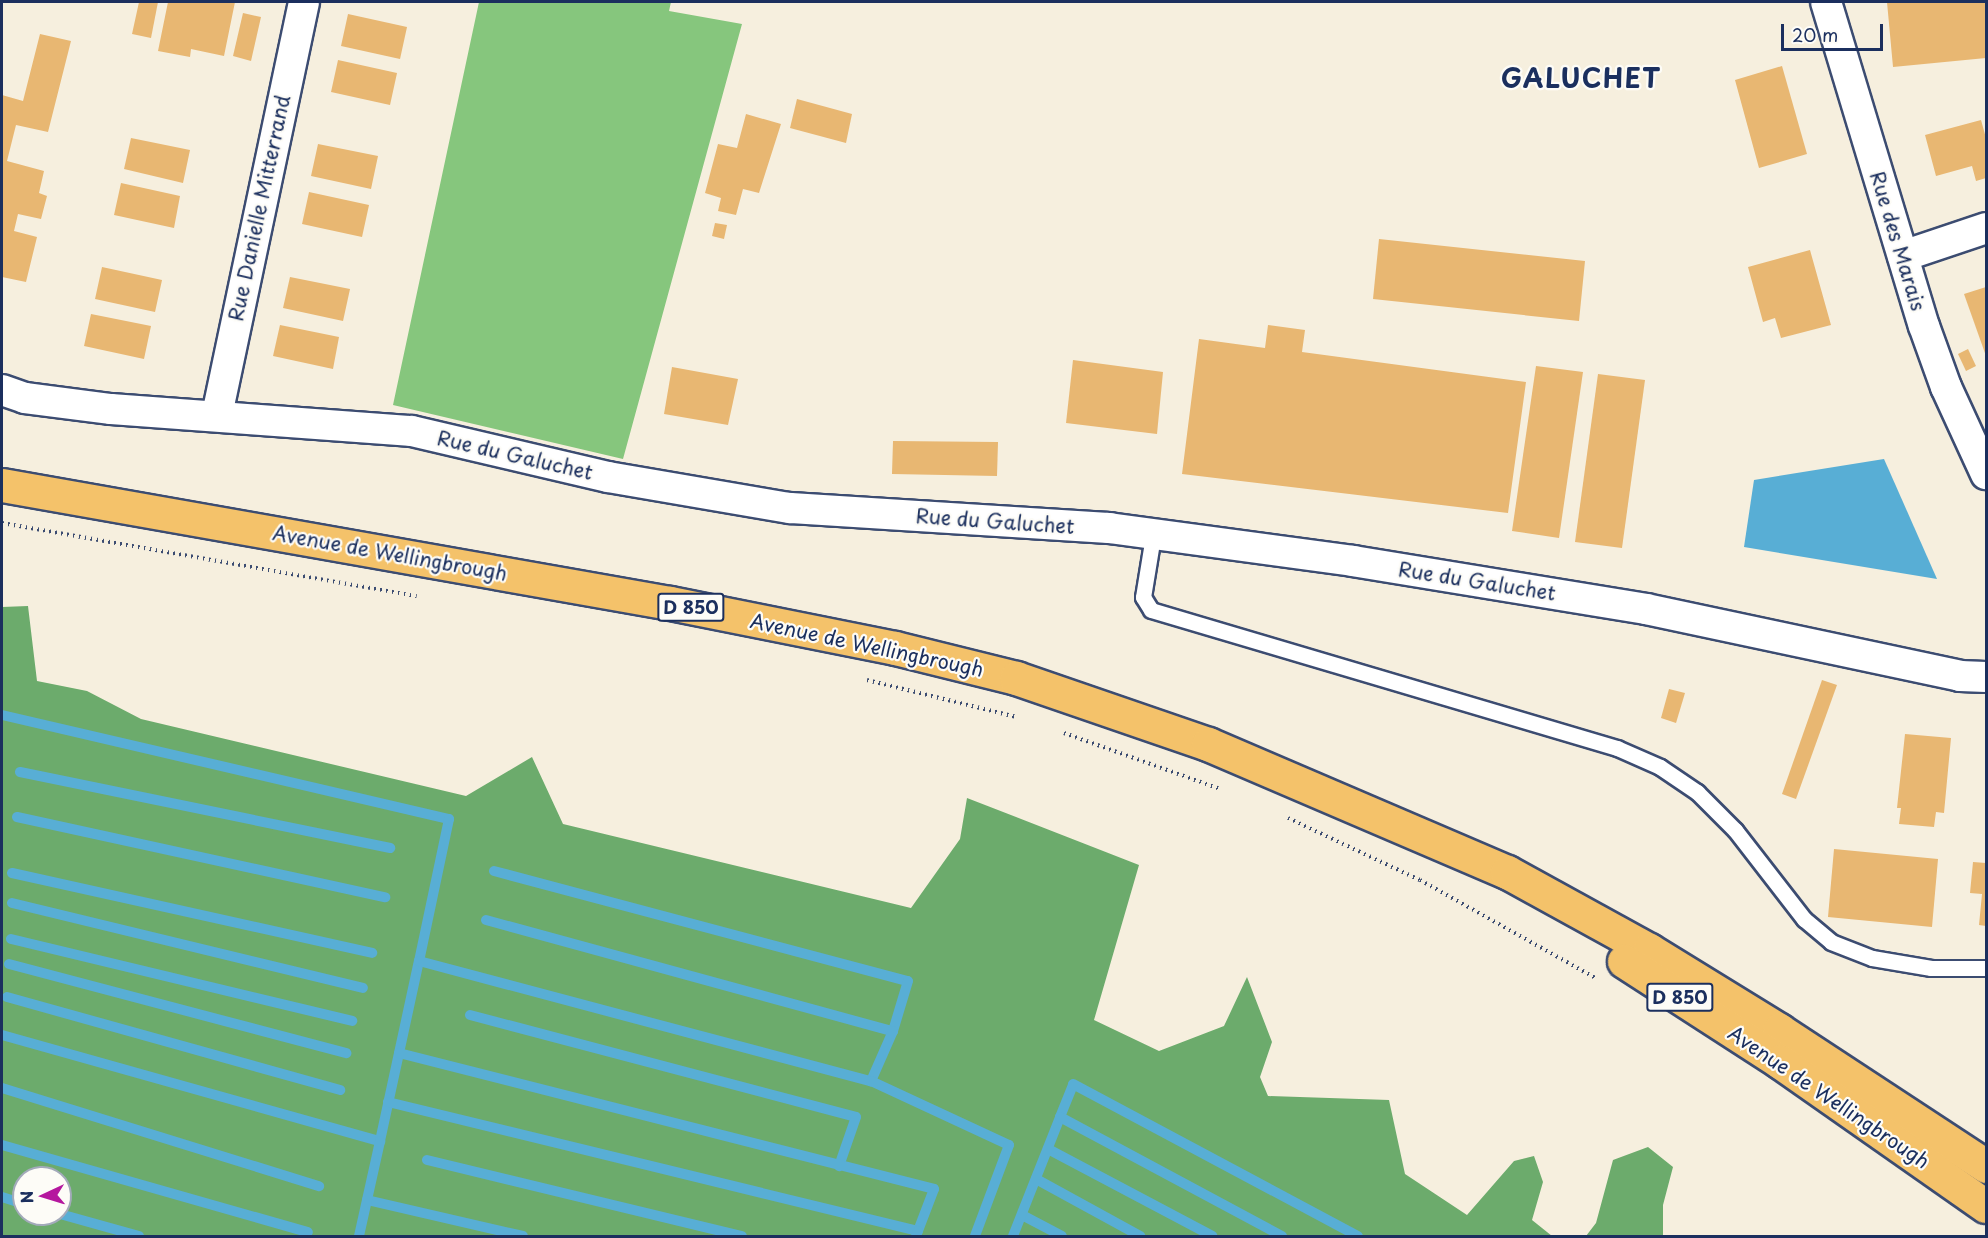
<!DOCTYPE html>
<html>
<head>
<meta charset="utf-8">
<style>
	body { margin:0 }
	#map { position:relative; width:1988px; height:1238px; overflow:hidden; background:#f6efde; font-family:"Playpen Sans",sans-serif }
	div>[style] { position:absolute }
	.green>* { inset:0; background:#86c67d }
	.forest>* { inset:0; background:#6cab6c }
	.water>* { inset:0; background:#58aed5 }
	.stream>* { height:10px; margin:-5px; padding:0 5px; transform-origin:5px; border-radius:5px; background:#58aed5 }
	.building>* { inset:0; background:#e8b772 }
	.path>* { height:4px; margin-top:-2px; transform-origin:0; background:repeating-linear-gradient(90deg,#3c4c71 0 1.5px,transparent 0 6px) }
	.roads { filter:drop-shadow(2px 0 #3c4c71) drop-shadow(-2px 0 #3c4c71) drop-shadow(0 2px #3c4c71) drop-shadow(0 -2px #3c4c71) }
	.service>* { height:15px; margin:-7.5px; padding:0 7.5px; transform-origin:7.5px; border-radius:7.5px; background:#fff }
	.minor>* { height:30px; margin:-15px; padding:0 15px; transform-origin:15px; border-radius:15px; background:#fff }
	.primary>* { height:33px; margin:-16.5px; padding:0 16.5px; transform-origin:16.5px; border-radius:16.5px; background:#f4c26a }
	span { translate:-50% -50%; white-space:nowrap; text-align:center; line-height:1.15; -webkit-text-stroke:4.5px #fdfcf7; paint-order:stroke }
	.shield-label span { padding:2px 4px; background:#fdfcf7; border:2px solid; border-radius:4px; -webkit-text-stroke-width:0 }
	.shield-label { font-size:18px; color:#1b2f5e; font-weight:700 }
	.street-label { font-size:20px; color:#1b2f5e }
	.district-label { font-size:26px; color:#1b2f5e; font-weight:700; letter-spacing:1.5px }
	.frame { position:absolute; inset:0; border:3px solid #1b2f5e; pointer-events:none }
	.north { position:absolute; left:12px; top:1166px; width:60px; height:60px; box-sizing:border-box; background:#fdfcf7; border:2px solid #a3aaba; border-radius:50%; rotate:266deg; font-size:16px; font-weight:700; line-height:24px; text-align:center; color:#1b2f5e }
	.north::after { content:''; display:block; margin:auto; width:21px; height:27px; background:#b5179e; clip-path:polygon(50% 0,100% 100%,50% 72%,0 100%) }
	.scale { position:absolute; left:1781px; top:24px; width:102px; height:27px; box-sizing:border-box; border:3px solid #1b2f5e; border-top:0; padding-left:8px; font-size:18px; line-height:21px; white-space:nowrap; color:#1b2f5e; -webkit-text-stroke:4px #fdfcf7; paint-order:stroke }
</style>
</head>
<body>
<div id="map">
	<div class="green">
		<i style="clip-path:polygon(479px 2px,671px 2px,669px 11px,742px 24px,623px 459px,393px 405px)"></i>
	</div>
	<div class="forest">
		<i style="clip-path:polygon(evenodd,28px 606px,37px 681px,87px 691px,141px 719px,466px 796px,532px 757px,563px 824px,911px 908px,960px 839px,967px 798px,1139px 865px,1094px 1020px,1159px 1051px,1224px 1026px,1247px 977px,1272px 1042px,1260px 1077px,1268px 1096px,1389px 1100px,1405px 1174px,1467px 1215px,1514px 1161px,1534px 1156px,1543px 1182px,1532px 1220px,1552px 1236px,2px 1236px,2px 607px,28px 606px,24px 1178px,60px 1178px,60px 1214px,24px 1214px,24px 1178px)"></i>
		<i style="clip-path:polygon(1648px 1147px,1673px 1167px,1663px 1205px,1663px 1236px,1586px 1236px,1596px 1223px,1613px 1160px)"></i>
	</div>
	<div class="water">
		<i style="clip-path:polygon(1884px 459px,1937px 579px,1744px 547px,1754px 480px)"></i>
	</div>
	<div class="stream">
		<i style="left:2px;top:715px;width:459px;rotate:13.1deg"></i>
		<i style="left:449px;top:819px;width:145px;rotate:101.9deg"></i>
		<i style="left:20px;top:772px;width:378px;rotate:11.6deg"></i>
		<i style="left:17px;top:817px;width:377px;rotate:12.3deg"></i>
		<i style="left:494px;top:871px;width:428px;rotate:14.9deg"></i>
		<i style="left:908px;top:981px;width:52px;rotate:106.7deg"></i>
		<i style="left:12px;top:873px;width:369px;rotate:12.5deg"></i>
		<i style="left:12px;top:903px;width:361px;rotate:13.6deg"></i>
		<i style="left:486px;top:920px;width:422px;rotate:15.3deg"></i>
		<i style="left:893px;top:1031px;width:55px;rotate:113.7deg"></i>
		<i style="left:11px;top:939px;width:351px;rotate:13.5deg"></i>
		<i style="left:9px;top:964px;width:349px;rotate:14.8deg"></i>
		<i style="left:7px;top:997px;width:346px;rotate:15.6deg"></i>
		<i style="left:470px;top:1015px;width:399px;rotate:14.8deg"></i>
		<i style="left:856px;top:1117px;width:52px;rotate:109.1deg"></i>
		<i style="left:2px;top:1035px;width:393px;rotate:15.7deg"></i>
		<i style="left:380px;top:1141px;width:184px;rotate:-77.8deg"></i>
		<i style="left:419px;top:961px;width:468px;rotate:14.9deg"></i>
		<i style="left:871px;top:1081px;width:152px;rotate:24.9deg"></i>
		<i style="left:1009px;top:1145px;width:97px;rotate:110.5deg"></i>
		<i style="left:399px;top:1053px;width:552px;rotate:14.26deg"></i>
		<i style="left:934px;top:1189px;width:45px;rotate:110.9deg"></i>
		<i style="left:2px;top:1088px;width:332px;rotate:17.2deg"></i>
		<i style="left:388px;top:1102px;width:545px;rotate:13.68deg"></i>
		<i style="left:918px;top:1231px;width:5px;rotate:112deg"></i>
		<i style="left:1060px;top:1117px;width:35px;rotate:-68deg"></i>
		<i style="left:1073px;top:1084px;width:323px;rotate:28.1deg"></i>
		<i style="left:2px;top:1145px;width:318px;rotate:15.9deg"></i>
		<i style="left:1048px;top:1149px;width:186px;rotate:27.9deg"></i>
		<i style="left:427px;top:1160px;width:324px;rotate:13.6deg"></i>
		<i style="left:1036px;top:1179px;width:119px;rotate:28.7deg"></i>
		<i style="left:2px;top:1197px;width:23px;rotate:18deg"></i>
		<i style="left:367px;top:1200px;width:160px;rotate:13deg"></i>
		<i style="left:60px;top:1214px;width:82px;rotate:15.6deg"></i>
		<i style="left:1022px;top:1215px;width:45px;rotate:27.7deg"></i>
		<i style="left:359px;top:1236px;width:97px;rotate:-77.5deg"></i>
		<i style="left:1013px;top:1236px;width:128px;rotate:-68.4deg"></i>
		<i style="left:1060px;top:1117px;width:252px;rotate:28.2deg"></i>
	</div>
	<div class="building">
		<i style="clip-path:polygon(139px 2px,158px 2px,151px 38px,132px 34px)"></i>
		<i style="clip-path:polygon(168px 2px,235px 2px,224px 56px,191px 49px,190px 57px,158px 51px)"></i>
		<i style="clip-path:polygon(1887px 2px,1986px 2px,1986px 58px,1893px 67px)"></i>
		<i style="clip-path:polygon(243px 13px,261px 17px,251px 61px,233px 56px)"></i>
		<i style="clip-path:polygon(348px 14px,407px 27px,400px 59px,341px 46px)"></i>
		<i style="clip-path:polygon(40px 34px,71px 41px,48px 132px,16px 125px,7px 161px,44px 171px,39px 193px,47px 196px,41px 219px,18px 214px,14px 231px,37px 237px,26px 282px,2px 277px,2px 95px,23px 101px)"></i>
		<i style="clip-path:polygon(338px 60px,397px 73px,390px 105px,331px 92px)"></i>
		<i style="clip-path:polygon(1782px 66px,1807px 154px,1759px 168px,1735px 80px)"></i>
		<i style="clip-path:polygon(797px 99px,852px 114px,846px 143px,790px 128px)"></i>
		<i style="clip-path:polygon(746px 114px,781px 124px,759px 193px,743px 189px,736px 215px,718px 211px,721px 198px,705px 193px,718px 144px,737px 148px)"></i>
		<i style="clip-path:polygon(1981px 120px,1986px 138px,1986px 178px,1976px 181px,1972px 166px,1936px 176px,1925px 135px)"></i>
		<i style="clip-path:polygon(131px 138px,190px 150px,183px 183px,124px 169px)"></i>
		<i style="clip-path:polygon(318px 144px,378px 156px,371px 189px,311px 176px)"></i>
		<i style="clip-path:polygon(121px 183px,180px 196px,174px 228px,114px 215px)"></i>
		<i style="clip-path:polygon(309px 192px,369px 205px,362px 237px,302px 224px)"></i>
		<i style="clip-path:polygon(715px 223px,727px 225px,724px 239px,712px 236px)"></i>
		<i style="clip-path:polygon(1379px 239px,1585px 261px,1579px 321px,1373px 299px)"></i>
		<i style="clip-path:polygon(1810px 250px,1831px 325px,1781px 338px,1775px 318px,1763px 322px,1748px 267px)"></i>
		<i style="clip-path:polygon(102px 267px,162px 280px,155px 312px,95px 299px)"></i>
		<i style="clip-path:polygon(290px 277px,350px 289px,343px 321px,283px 308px)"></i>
		<i style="clip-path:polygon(1986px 287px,1986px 356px,1964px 294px)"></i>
		<i style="clip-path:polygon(91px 314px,151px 326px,144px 359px,84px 346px)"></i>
		<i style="clip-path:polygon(280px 325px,339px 337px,333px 369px,273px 356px)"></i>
		<i style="clip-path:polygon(1268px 325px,1305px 330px,1302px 352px,1526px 382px,1508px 513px,1182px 474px,1199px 339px,1265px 348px)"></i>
		<i style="clip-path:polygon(1968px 349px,1976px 366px,1966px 371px,1958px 354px)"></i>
		<i style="clip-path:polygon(1073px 360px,1163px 372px,1157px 434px,1066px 423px)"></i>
		<i style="clip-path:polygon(1536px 366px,1583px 372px,1559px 538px,1512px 531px)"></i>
		<i style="clip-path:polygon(672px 367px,738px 379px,728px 425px,664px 414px)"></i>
		<i style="clip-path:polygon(1598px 374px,1645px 380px,1622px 548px,1575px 542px)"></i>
		<i style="clip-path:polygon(893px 441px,998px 442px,997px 476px,892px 474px)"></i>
		<i style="clip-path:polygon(1822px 680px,1837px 685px,1796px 799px,1782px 794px)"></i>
		<i style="clip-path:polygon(1669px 689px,1685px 693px,1676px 723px,1661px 718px)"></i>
		<i style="clip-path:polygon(1905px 734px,1951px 738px,1944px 813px,1936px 812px,1934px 827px,1899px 824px,1901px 808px,1897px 808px)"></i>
		<i style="clip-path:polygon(1834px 849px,1938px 859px,1932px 927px,1828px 917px)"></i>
		<i style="clip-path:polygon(1973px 862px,1986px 863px,1986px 926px,1979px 925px,1982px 894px,1970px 893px)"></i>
	</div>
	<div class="path">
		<i style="left:2px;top:523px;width:421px;rotate:10deg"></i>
		<i style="left:867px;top:680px;width:154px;rotate:13.9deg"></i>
		<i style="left:1064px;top:733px;width:164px;rotate:19.7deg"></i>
		<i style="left:1288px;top:818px;width:146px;rotate:25.2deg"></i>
		<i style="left:1420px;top:880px;width:201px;rotate:29.2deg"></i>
	</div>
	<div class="roads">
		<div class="service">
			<i style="left:1153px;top:536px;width:62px;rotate:99.3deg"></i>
			<i style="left:1143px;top:597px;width:15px;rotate:58deg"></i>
			<i style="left:1151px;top:610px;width:486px;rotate:16.5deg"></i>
			<i style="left:1617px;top:748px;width:47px;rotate:23.8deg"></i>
			<i style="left:1660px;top:767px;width:45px;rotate:34deg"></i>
			<i style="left:1697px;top:792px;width:54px;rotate:45deg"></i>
			<i style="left:1735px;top:830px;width:113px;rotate:52.2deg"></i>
			<i style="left:1804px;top:919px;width:35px;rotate:40deg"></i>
			<i style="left:1831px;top:942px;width:44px;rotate:21.3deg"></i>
			<i style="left:1872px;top:958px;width:60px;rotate:9.6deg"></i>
			<i style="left:1931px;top:968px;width:55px"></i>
		</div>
		<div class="minor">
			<i style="left:1826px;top:2px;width:338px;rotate:73.2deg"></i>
			<i style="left:1924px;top:326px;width:65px;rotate:70.2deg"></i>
			<i style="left:1946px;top:387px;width:96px;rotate:65.3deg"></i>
			<i style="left:1903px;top:256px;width:88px;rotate:-18.6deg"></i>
			<i style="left:2px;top:390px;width:24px;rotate:19deg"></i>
			<i style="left:25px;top:398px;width:87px;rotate:7.3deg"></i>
			<i style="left:111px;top:409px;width:302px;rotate:4.2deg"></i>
			<i style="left:412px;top:431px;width:201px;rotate:13.2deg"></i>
			<i style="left:608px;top:477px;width:185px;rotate:9.7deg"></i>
			<i style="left:790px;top:508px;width:320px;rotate:3.6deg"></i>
			<i style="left:1109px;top:528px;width:246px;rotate:7.7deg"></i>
			<i style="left:1353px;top:561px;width:297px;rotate:9.3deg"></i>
			<i style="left:1646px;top:609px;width:321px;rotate:12deg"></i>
			<i style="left:1960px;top:676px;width:26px;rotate:2deg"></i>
			<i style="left:217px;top:415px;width:422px;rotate:-78.1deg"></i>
		</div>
		<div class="primary">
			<i style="left:2px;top:485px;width:678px;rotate:10.02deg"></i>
			<i style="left:670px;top:603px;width:229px;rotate:11.3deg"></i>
			<i style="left:895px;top:648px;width:125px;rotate:13.9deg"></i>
			<i style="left:1016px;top:678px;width:203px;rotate:19deg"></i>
			<i style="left:1208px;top:744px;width:325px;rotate:23.2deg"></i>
			<i style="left:1507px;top:872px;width:162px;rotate:28.8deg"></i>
			<i style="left:1649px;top:950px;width:153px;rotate:31.6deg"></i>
			<i style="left:1779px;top:1030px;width:248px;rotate:33.3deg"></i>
			<i style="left:1624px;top:961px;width:186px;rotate:32.9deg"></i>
			<i style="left:1780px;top:1062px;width:251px;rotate:35deg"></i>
		</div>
	</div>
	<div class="shield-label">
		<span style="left:691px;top:607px">D 850</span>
		<span style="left:1680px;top:997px">D 850</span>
	</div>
	<div class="street-label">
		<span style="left:259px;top:208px;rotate:-78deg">Rue Danielle Mitterrand</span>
		<span style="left:1898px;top:241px;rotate:73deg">Rue des Marais</span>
		<span style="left:515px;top:455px;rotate:13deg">Rue du Galuchet</span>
		<span style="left:995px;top:521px;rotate:4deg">Rue du Galuchet</span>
		<span style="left:390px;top:553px;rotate:10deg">Avenue de Wellingbrough</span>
		<span style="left:1477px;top:581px;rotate:9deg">Rue du Galuchet</span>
		<span style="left:867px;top:645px;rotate:12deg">Avenue de Wellingbrough</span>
		<span style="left:1829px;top:1097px;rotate:34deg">Avenue de Wellingbrough</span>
	</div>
	<div class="district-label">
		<span style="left:1581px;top:78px">GALUCHET</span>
	</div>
	<div class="frame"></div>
	<div class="north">N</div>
	<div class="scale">20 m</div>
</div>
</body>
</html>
